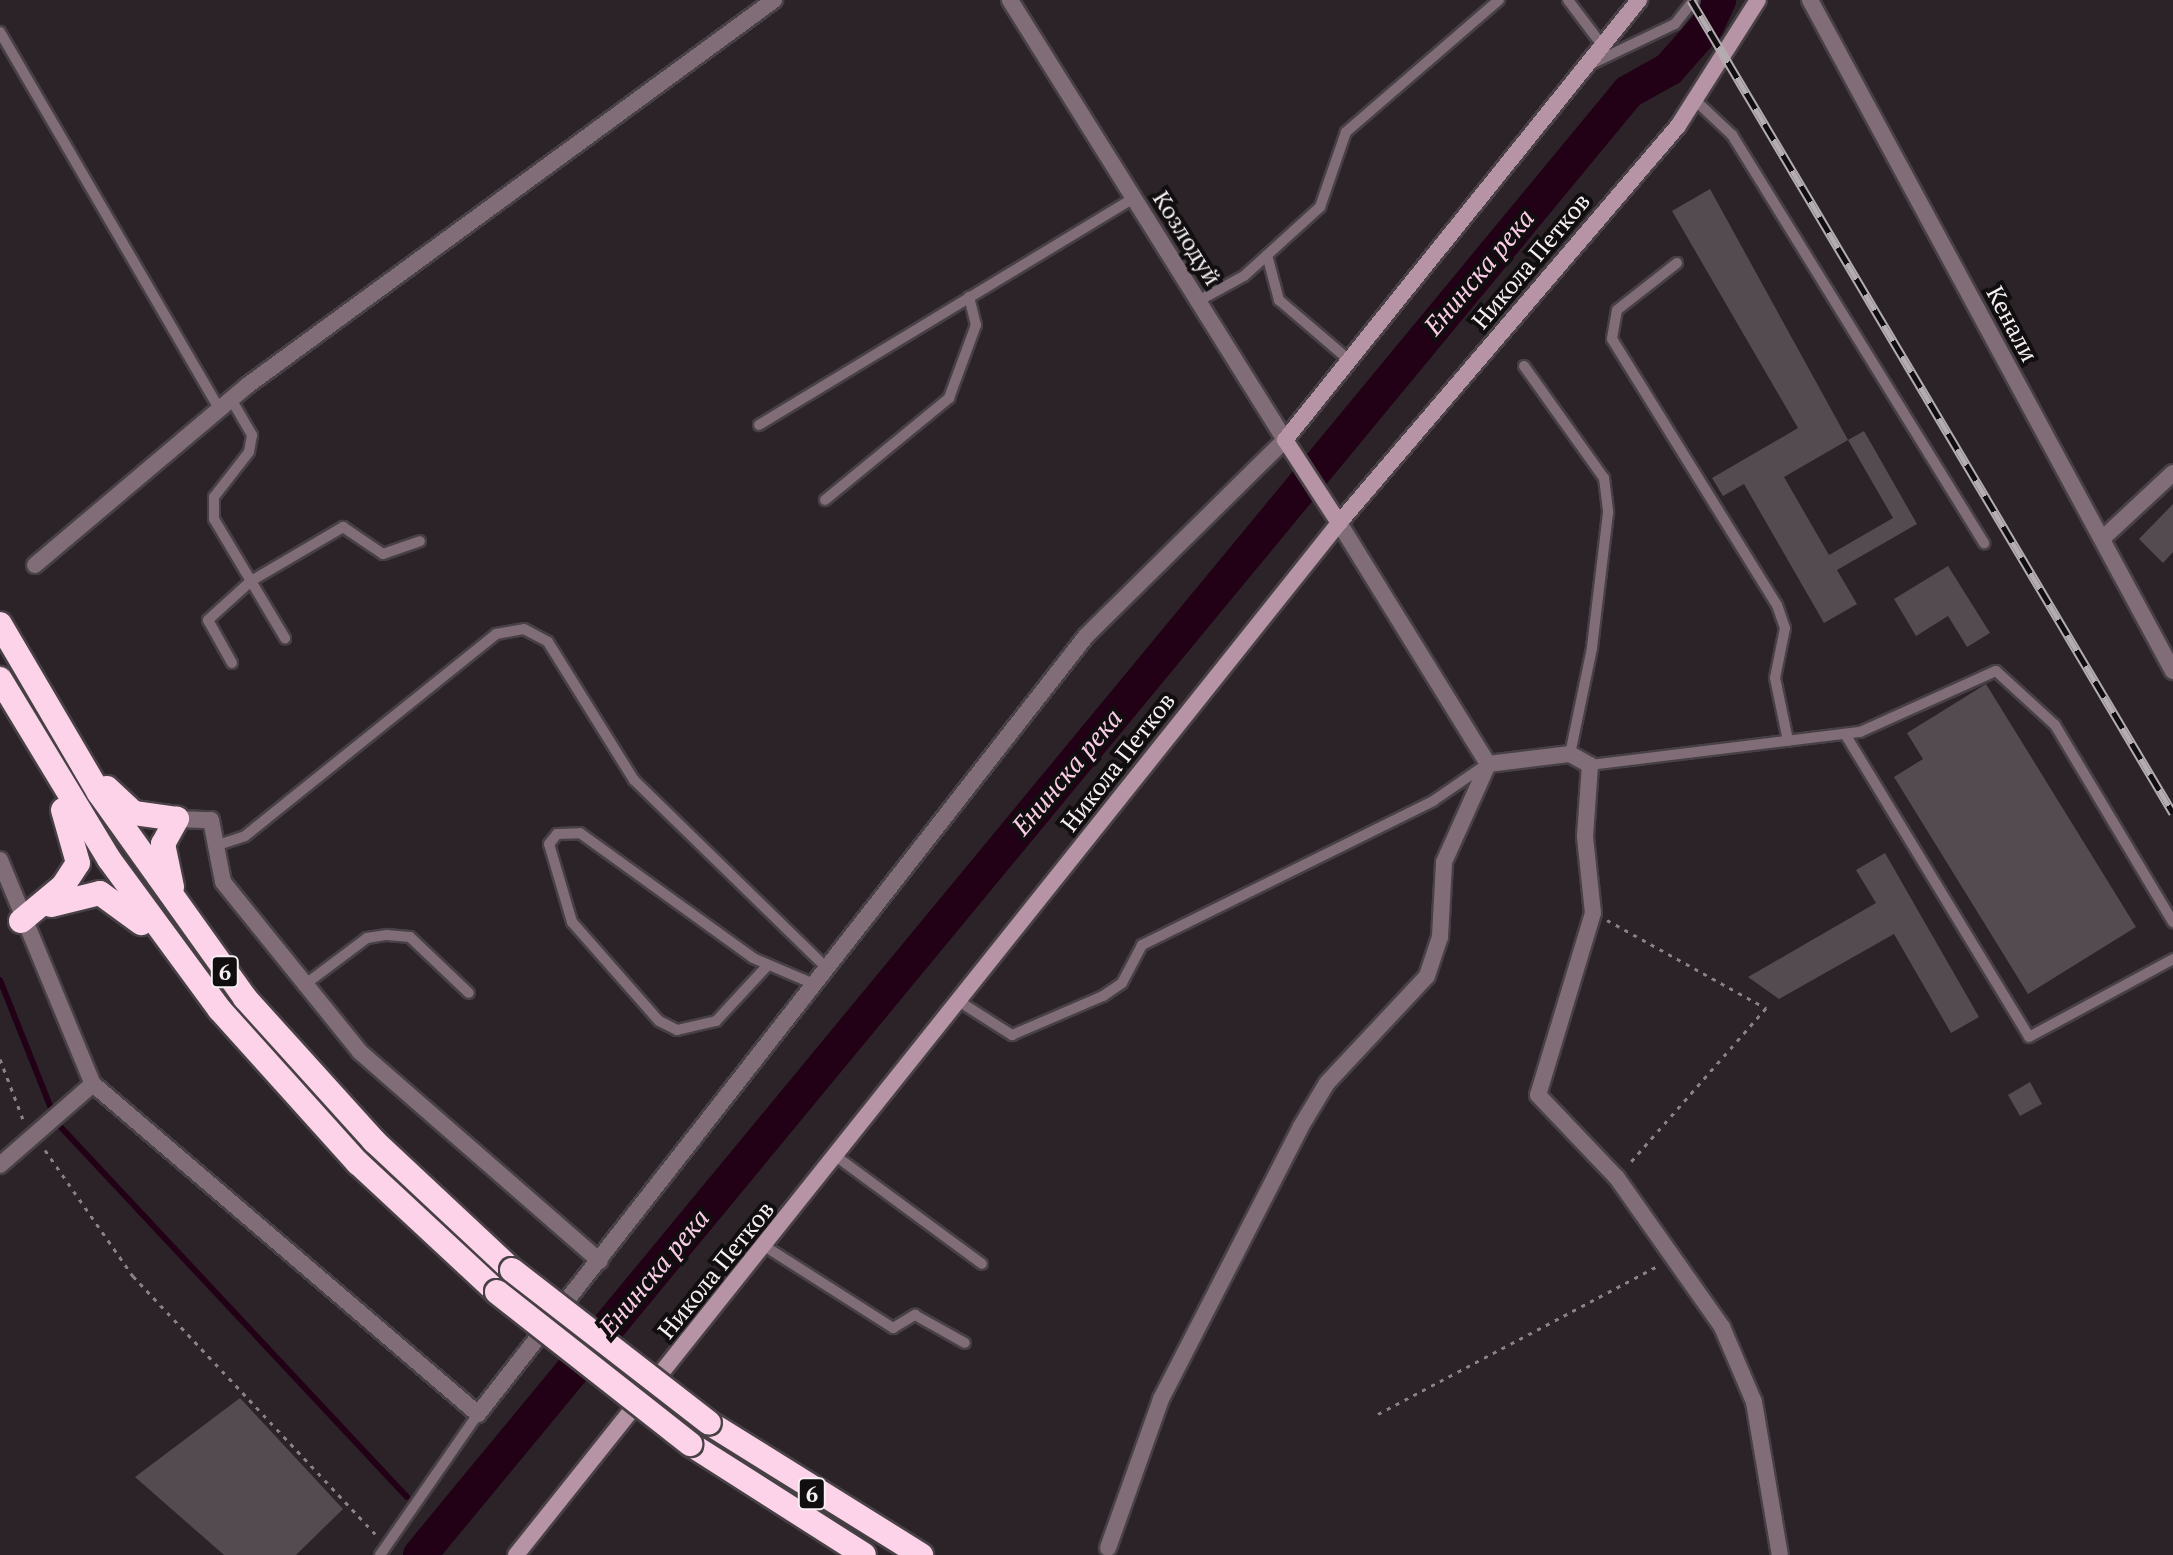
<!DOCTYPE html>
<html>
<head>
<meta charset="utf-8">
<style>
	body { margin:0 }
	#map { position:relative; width:2173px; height:1555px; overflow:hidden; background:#2b2328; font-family:"PT Serif",serif }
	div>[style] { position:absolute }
	.stream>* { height:6px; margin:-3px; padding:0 3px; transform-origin:3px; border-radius:3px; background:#220116 }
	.river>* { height:34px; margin:-17px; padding:0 17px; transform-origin:17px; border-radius:17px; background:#220116 }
	.building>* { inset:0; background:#544b50 }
	.path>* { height:3px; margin-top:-1.5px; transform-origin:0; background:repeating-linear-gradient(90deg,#898286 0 4px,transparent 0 10px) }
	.roads { filter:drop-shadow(2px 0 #474044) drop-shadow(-2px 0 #474044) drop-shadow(0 2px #474044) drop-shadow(0 -2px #474044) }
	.lane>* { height:10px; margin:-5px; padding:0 5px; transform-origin:5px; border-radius:5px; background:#816d77 }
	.street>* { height:16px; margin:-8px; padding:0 8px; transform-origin:8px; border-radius:8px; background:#816d77 }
	.secondary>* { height:16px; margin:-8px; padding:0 8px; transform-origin:8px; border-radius:8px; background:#b694a6 }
	.highway>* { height:24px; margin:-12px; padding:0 12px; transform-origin:12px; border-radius:12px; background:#fdd3e9 }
	.rail>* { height:9px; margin-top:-4.5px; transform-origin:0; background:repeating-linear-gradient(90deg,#110e10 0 18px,#b3acb0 0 36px); box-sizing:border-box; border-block:2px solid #b3acb0 }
	.bridges { filter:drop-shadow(2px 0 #474044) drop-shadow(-2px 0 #474044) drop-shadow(0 2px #474044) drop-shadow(0 -2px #474044) }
	.highway-bridge>* { height:24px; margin:-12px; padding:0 12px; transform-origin:12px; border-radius:12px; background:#fdd3e9 }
	span { translate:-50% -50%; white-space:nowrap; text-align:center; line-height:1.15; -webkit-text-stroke:8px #110e10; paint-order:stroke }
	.shield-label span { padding:2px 6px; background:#110e10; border:2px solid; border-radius:6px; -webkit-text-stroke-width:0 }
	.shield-label { font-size:22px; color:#f6f0f3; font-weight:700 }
	.street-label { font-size:24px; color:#f6f0f3 }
	.water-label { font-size:26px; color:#fbcee6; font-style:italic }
</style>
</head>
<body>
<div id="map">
	<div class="stream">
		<i style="left:0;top:980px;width:154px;rotate:68.3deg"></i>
		<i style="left:57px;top:1123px;width:512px;rotate:46.9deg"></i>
	</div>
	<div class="river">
		<i style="left:420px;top:1555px;width:1897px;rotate:-50.45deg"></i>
		<i style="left:1628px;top:92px;width:47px;rotate:-29.3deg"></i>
		<i style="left:1669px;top:69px;width:57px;rotate:-48.5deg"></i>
		<i style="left:1707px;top:26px;width:29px;rotate:-65deg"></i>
	</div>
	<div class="building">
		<i style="clip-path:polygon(evenodd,1710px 189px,1848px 440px,1864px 431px,1917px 524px,1837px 570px,1857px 604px,1824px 623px,1744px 484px,1723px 496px,1712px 478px,1798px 428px,1672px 211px,1710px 189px,1848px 440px,1893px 518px,1829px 555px,1784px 477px,1848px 440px)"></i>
		<i style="clip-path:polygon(2173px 504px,2173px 552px,2163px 563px,2139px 539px)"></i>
		<i style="clip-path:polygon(1948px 566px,1990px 633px,1967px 647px,1948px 616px,1916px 636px,1894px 599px)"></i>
		<i style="clip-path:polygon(1986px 684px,2136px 927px,2028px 994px,1894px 777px,1923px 759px,1907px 733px)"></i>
		<i style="clip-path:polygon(1885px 853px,1979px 1017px,1951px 1033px,1894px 934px,1779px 999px,1748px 977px,1876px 903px,1856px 870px)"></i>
		<i style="clip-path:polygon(2030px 1082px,2042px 1104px,2020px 1116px,2008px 1095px)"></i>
		<i style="clip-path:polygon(240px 1398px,343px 1509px,296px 1555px,224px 1555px,135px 1477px)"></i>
	</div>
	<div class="path">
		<i style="left:1607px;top:920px;width:182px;rotate:29deg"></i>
		<i style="left:1766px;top:1008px;width:208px;rotate:131.3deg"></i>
		<i style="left:0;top:1059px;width:67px;rotate:69.1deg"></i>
		<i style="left:45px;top:1150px;width:154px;rotate:55.1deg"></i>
		<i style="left:133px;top:1276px;width:355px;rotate:46.8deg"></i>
		<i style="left:1378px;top:1414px;width:317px;rotate:-27.9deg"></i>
	</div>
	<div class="roads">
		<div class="lane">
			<i style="left:1568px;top:0;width:56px;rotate:52.9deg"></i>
			<i style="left:0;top:32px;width:436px;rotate:59.8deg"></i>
			<i style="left:1589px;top:65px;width:95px;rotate:-25.5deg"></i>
			<i style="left:1675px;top:24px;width:31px;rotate:-52deg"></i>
			<i style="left:1695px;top:100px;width:51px;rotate:43.4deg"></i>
			<i style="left:1732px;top:135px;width:480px;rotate:58.3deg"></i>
			<i style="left:1267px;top:255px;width:47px;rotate:75.1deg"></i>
			<i style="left:1279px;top:300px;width:92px;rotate:40.6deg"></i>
			<i style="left:1677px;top:263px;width:76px;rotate:141.9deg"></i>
			<i style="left:1617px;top:310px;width:29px;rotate:100deg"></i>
			<i style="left:1612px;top:339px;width:313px;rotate:58.2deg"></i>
			<i style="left:1777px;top:605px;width:24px;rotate:71deg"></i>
			<i style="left:1785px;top:628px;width:51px;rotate:101.3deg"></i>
			<i style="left:1775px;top:678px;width:64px;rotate:78.3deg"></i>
			<i style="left:1198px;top:301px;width:52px;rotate:-28.5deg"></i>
			<i style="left:1244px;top:276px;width:103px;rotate:-42.2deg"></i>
			<i style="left:1320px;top:207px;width:79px;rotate:-70.9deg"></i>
			<i style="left:1346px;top:132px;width:202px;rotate:-40.8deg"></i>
			<i style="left:1524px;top:366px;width:138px;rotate:54.5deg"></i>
			<i style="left:1604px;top:478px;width:35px;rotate:83deg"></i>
			<i style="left:1608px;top:513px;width:136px;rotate:96.8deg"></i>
			<i style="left:1592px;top:648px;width:108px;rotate:101.7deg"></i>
			<i style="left:231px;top:399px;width:42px;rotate:59.7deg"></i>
			<i style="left:252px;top:435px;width:17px;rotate:100deg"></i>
			<i style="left:249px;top:452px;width:57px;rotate:127.9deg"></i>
			<i style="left:214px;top:497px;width:22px;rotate:90deg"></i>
			<i style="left:214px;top:519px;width:139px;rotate:59.2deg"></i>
			<i style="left:759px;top:425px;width:438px;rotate:-31.2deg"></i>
			<i style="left:825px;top:500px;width:161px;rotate:-39.4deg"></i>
			<i style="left:949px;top:398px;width:78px;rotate:-69.7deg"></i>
			<i style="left:976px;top:325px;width:29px;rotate:-104deg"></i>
			<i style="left:232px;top:663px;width:49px;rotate:-119.2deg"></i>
			<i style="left:208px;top:620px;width:58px;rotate:-42.2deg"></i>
			<i style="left:251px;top:581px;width:107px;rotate:-30.4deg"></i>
			<i style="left:343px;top:527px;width:48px;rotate:34deg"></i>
			<i style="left:383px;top:554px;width:39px;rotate:-19deg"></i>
			<i style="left:1845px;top:734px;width:354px;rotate:58.7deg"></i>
			<i style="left:2029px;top:1037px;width:164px;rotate:-28.4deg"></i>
			<i style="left:1590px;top:765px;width:272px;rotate:-7deg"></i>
			<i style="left:1860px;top:732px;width:149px;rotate:-24.2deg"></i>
			<i style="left:1996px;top:671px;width:80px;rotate:42.5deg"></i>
			<i style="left:2055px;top:725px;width:230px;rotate:59.1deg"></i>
			<i style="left:218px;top:845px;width:28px;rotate:-18deg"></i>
			<i style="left:245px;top:836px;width:322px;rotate:-38.8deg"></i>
			<i style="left:496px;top:634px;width:28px;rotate:-10deg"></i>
			<i style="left:524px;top:629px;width:27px;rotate:28deg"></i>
			<i style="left:548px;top:642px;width:163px;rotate:58.1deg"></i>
			<i style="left:634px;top:780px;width:271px;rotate:44.3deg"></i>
			<i style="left:767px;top:966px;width:75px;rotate:132.8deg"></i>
			<i style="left:716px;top:1021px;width:40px;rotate:167deg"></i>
			<i style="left:677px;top:1030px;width:20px;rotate:-153deg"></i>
			<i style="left:659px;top:1021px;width:132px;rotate:-131.3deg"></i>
			<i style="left:572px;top:922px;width:81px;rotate:-106.4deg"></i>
			<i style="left:549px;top:844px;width:13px;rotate:-51deg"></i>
			<i style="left:557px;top:834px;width:23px;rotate:-2deg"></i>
			<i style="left:580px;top:833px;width:213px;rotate:35.8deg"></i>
			<i style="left:753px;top:958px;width:69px;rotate:23.2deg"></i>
			<i style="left:303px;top:986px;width:80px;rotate:-36.9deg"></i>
			<i style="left:367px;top:938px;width:20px;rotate:-9deg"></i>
			<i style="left:387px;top:935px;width:23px;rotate:5deg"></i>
			<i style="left:410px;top:937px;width:81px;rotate:43.5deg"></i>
			<i style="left:960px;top:1002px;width:62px;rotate:32.4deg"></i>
			<i style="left:1012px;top:1035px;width:99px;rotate:-23.2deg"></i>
			<i style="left:1103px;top:996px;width:23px;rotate:-34deg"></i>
			<i style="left:1122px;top:983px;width:43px;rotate:-62.2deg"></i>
			<i style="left:1142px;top:945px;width:325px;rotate:-26.3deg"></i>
			<i style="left:1433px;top:801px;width:62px;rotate:-34.5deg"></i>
			<i style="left:837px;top:1157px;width:180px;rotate:36.4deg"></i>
			<i style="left:766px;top:1247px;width:151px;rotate:32.5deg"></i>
			<i style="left:893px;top:1328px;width:26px;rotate:-31deg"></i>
			<i style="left:915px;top:1315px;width:57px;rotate:29.2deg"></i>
			<i style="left:380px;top:1555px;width:172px;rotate:-55.2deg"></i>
		</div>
		<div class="street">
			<i style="left:1810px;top:0;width:763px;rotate:61.59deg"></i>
			<i style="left:2102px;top:539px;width:97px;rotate:-42.9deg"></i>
			<i style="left:35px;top:565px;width:279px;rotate:-40.2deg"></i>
			<i style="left:248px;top:385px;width:652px;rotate:-36.2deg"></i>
			<i style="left:1488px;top:764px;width:83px;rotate:-7deg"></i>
			<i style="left:1570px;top:754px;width:23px;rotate:29deg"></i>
			<i style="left:1590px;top:765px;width:72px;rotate:94deg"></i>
			<i style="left:1585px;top:837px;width:76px;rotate:84deg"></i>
			<i style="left:1593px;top:913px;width:190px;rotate:106.8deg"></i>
			<i style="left:1538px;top:1095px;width:115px;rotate:46.4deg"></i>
			<i style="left:1617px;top:1178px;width:182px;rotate:54.8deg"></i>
			<i style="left:1722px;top:1327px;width:82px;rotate:66.9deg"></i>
			<i style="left:1754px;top:1402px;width:155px;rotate:80.4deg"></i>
			<i style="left:177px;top:819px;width:34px;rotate:2deg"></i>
			<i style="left:211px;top:820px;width:63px;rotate:79deg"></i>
			<i style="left:223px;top:882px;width:218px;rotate:51.1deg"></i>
			<i style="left:360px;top:1052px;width:318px;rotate:41.1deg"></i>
			<i style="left:0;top:860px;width:243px;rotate:67.5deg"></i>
			<i style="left:93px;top:1084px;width:507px;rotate:40.6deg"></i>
			<i style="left:478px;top:1414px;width:987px;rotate:-51.99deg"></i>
			<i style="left:1086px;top:636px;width:279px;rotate:-44.6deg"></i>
			<i style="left:1285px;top:440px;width:519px;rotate:-122.01deg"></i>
			<i style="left:0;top:1165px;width:123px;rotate:-41.1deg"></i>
			<i style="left:1108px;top:1548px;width:158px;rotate:-70.4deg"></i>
			<i style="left:1161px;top:1399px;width:305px;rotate:-62.8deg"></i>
			<i style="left:1300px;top:1128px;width:52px;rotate:-59deg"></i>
			<i style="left:1327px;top:1083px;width:146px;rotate:-46.9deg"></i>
			<i style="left:1427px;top:976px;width:41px;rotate:-71.6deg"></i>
			<i style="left:1440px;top:937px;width:75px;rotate:-86.9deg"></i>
			<i style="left:1444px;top:862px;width:107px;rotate:-65.8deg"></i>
			<i style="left:1488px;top:764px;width:283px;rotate:-121.7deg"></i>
		</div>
		<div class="secondary">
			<i style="left:1339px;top:523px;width:99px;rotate:-123deg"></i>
			<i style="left:1285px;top:440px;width:565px;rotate:-51.18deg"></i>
			<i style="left:516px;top:1555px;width:1320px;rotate:-51.43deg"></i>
			<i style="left:1339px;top:523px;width:522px;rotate:-49.51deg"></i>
			<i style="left:1678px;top:126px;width:149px;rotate:-57.6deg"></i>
		</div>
		<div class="highway">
			<i style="left:0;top:624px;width:196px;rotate:59.6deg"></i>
			<i style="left:99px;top:793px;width:252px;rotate:54.5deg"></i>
			<i style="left:245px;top:998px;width:193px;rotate:47.9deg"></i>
			<i style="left:374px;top:1141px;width:189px;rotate:43.1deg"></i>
			<i style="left:0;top:679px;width:210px;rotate:58.8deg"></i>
			<i style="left:109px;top:859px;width:187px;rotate:53.7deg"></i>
			<i style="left:220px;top:1010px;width:206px;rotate:48deg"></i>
			<i style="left:358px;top:1163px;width:190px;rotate:42.9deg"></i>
			<i style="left:107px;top:788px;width:37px;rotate:43deg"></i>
			<i style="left:134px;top:813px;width:43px;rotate:7.9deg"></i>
			<i style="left:172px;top:887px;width:44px;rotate:-101.8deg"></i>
			<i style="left:163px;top:844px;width:29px;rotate:-61deg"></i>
			<i style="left:51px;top:905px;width:50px;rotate:-13.8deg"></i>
			<i style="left:100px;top:893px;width:51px;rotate:36.2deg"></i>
			<i style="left:21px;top:921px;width:55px;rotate:-39.8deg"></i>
			<i style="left:63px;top:886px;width:27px;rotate:-57deg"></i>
			<i style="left:78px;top:863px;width:55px;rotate:-105.8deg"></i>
			<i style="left:709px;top:1423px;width:250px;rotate:31.9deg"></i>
			<i style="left:690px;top:1444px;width:206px;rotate:32.5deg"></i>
		</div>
	</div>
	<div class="rail">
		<i style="left:1691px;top:0;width:945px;rotate:59.34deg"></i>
	</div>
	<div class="bridges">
		<div class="highway-bridge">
			<i style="left:512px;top:1270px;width:249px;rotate:37.8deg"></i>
			<i style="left:497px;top:1292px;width:246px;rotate:38.2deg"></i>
		</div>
	</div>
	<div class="shield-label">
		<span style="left:225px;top:972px">6</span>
		<span style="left:812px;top:1494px">6</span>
	</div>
	<div class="street-label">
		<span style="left:1187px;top:238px;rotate:58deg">Козлодуй</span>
		<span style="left:1531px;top:261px;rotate:-50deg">Никола Петков</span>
		<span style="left:2012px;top:324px;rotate:62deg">Кенали</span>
		<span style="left:1118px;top:762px;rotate:-52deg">Никола Петков</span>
		<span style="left:716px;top:1270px;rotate:-51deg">Никола Петков</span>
	</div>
	<div class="water-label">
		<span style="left:1479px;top:272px;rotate:-50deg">Енинска река</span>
		<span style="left:1067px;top:772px;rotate:-50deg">Енинска река</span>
		<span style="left:654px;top:1272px;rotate:-50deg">Енинска река</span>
	</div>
</div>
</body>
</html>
